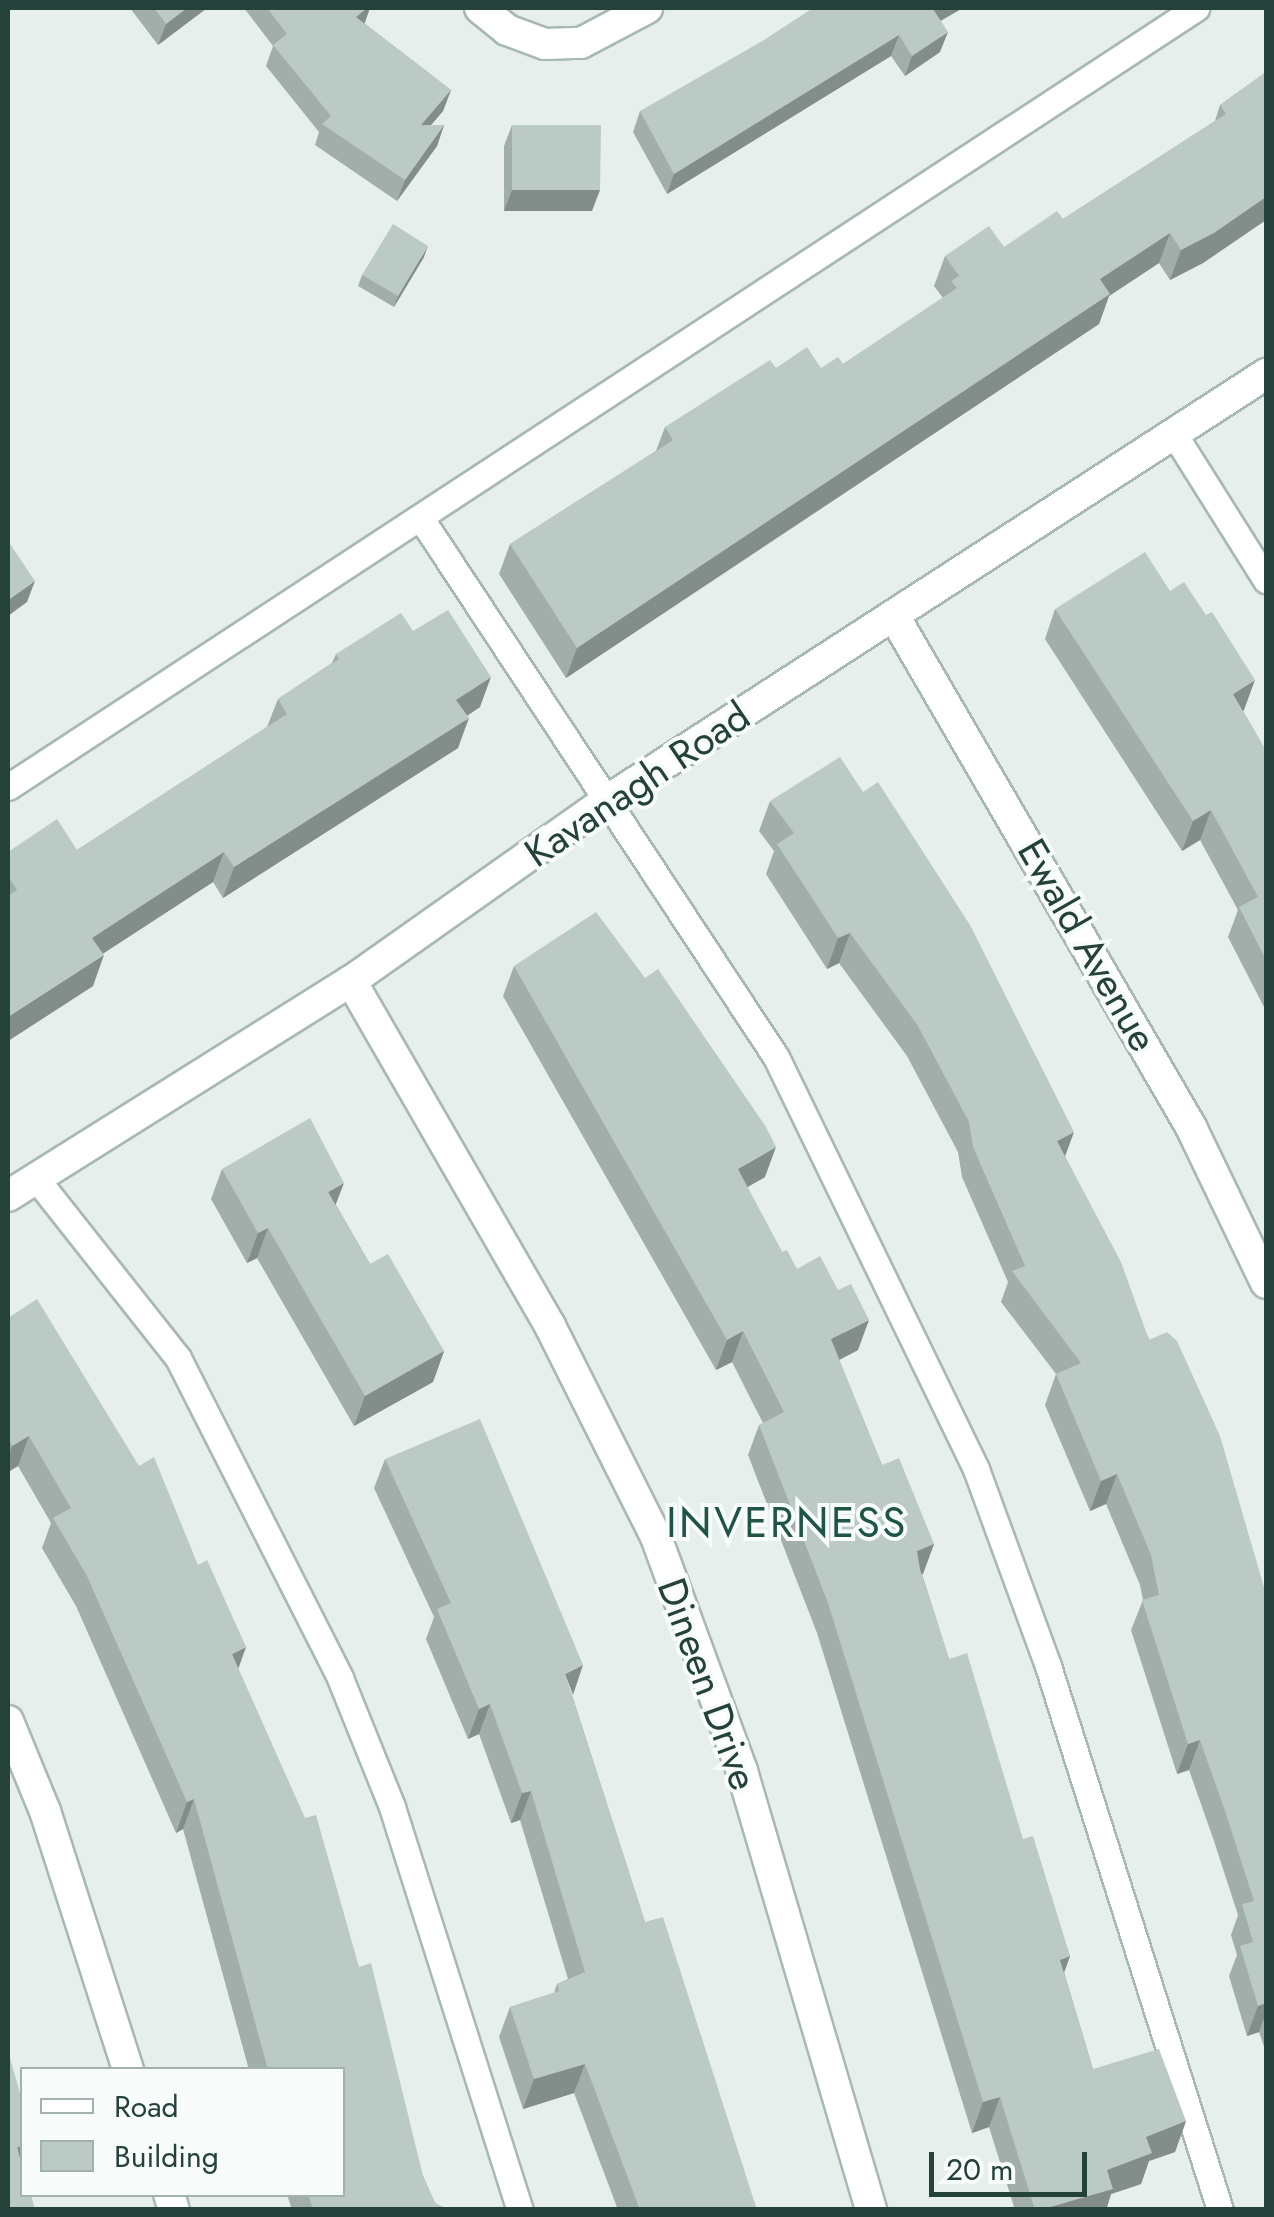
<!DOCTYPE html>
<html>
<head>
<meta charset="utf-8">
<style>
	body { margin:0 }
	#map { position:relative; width:1274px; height:2217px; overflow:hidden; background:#e6efeb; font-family:Jost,sans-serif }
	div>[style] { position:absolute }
	.roads { filter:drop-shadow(2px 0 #a8b8b2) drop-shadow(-2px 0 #a8b8b2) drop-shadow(0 2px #a8b8b2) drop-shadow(0 -2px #a8b8b2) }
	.service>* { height:25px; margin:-12.5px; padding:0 12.5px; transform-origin:12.5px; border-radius:12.5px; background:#fff }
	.minor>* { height:30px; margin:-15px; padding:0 15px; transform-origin:15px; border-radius:15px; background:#fff }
	.wall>* { inset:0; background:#a1aea9 }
	.shaded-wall>* { inset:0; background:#838d89 }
	.building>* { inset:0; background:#bbcac4 }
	span { translate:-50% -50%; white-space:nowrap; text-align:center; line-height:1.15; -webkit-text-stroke:8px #f7fbf9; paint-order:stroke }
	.street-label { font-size:40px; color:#24423a }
	.neighbourhood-label { font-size:42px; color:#1f5548; letter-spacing:2.5px }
	.frame { position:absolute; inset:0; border:10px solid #24423a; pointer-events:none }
	.legend { position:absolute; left:20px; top:2067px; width:325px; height:130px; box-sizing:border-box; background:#f7fbf9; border:2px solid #a3b1ad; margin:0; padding:12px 18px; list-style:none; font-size:30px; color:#24423a }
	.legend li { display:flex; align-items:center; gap:20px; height:50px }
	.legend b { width:50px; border:2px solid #a3b1ad }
	.scale { position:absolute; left:929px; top:2152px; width:158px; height:45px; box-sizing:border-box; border:5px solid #24423a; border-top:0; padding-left:12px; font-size:30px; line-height:35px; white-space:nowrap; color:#24423a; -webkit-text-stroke:8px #f7fbf9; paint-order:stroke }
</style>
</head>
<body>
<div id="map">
	<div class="roads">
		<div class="service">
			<i style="left:1174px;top:434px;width:173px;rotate:57.8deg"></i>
			<i style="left:422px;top:520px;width:643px;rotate:56.61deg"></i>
			<i style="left:776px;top:1057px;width:458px;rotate:64.1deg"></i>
			<i style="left:976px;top:1469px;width:210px;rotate:69.9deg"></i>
			<i style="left:1048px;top:1666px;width:571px;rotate:72.45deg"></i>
			<i style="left:8px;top:787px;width:1421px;rotate:-33.25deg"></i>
			<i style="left:35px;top:1177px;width:231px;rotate:51.7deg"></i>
			<i style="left:178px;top:1358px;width:359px;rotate:63.1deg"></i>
			<i style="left:340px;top:1678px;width:139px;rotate:68deg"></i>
			<i style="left:392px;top:1807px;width:423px;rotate:72.4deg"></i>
		</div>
		<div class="minor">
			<i style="left:480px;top:8px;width:35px;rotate:39deg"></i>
			<i style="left:507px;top:30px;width:40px;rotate:20.2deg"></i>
			<i style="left:545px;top:44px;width:36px;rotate:-2deg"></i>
			<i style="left:581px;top:43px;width:75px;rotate:-27.9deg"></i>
			<i style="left:894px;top:616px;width:591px;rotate:59.83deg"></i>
			<i style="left:1191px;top:1127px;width:173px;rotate:64.3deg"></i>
			<i style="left:351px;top:981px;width:398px;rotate:60deg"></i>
			<i style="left:550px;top:1326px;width:236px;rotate:63.3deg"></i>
			<i style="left:656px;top:1537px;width:249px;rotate:69.8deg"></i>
			<i style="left:742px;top:1771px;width:458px;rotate:73.6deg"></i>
			<i style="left:8px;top:1196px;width:405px;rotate:-32.1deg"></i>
			<i style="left:351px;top:981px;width:314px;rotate:-35.2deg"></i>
			<i style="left:608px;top:800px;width:784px;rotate:-32.92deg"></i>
			<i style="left:8px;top:1721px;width:97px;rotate:67.7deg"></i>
			<i style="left:45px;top:1811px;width:272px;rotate:72.2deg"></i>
			<i style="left:169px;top:2194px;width:17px;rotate:73deg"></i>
		</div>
	</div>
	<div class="wall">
		<i style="clip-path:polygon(130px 8px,207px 8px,158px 45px)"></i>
		<i style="clip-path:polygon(244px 8px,370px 8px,364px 23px,451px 90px,443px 111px,431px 125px,444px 125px,437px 146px,397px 201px,315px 145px,319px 132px,266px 66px,273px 46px)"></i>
		<i style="clip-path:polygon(940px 21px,940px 52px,905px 76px,891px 56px,667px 194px,633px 132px,640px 111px)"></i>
		<i style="clip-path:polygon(1266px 72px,1266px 220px,1203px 263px,1170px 280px,1159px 263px,1109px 296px,1099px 324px,566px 678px,499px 574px,510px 544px,656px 451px,665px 427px,776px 368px,821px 368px,843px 364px,943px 298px,934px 286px,945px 256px,1004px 247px,1063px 219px,1215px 121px,1220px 105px)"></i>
		<i style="clip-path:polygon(512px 125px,592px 211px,504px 211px,504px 146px)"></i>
		<i style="clip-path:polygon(424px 257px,394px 307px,358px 286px,362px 275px)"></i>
		<i style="clip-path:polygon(1055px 609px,1244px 710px,1243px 711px,1266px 751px,1266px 1011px,1228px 937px,1238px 910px,1200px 840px,1182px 851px,1045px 639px)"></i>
		<i style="clip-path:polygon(413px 631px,480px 707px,467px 716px,458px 748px,223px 898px,213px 882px,102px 954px,93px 986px,8px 1041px,8px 852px,77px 850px,267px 727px,278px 699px,332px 663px,336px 654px)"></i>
		<i style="clip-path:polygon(770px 801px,1065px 1156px,1266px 1594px,1266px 2052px,1259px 2032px,1247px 2036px,1229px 1976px,1237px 1955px,1231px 1935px,1238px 1915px,1214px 1841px,1189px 1770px,1177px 1774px,1131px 1630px,1143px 1600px,1140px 1585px,1106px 1504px,1090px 1511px,1045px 1405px,1056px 1374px,1001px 1302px,1008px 1282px,962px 1177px,958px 1152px,907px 1056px,839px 963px,827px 969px,766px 874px,774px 851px,759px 831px)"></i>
		<i style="clip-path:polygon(514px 966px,765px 1177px,747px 1187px,782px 1252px,797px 1269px,858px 1350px,839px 1360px,882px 1465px,934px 1544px,922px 1574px,949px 1659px,1070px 1956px,1064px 1972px,1093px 2069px,1186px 2121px,1175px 2152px,1149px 2161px,1141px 2184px,1111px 2194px,1106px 2210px,1015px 2210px,989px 2127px,972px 2133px,817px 1633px,748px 1455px,759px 1425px,763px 1423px,732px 1362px,716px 1370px,503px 996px)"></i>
		<i style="clip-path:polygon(222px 1169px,336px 1205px,370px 1264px,444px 1351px,433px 1382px,354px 1426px,257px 1258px,247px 1263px,211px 1199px)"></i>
		<i style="clip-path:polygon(8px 1318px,238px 1668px,359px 1967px,423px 2176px,435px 2203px,449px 2210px,292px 2210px,287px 2194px,342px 2194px,342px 2070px,249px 2070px,183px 1829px,176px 1833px,76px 1606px,42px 1548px,51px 1523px,18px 1466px,8px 1472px)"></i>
		<i style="clip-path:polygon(385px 1459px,572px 1695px,645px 1922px,757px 2210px,618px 2210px,574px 2093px,523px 2109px,499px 2037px,510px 2007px,554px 1993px,557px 1984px,568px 1979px,520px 1820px,511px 1823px,479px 1734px,468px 1739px,426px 1639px,434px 1617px,374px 1488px)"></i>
	</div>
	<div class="shaded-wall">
		<i style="clip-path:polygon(187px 8px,207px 8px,158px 45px,166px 24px)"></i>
		<i style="clip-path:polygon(367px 8px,370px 8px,364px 25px,356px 17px)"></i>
		<i style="clip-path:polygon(936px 8px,963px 8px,925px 30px,933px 9px)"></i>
		<i style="clip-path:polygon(948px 32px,940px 52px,905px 76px,912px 56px)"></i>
		<i style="clip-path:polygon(899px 35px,891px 56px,667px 194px,674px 174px)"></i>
		<i style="clip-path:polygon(451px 90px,443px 111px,413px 146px,421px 125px)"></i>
		<i style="clip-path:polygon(444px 125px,437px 146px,397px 201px,405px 180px)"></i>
		<i style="clip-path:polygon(512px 190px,600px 190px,592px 211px,504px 211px)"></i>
		<i style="clip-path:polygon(1266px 197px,1266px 220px,1203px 263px,1170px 280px,1181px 250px)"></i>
		<i style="clip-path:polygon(1170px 233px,1159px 263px,1109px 296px,1099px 324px,566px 678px,577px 648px,1100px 279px)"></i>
		<i style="clip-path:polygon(428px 246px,424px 257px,394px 307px,398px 296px)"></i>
		<i style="clip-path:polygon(35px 581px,27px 602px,8px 616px,8px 600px)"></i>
		<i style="clip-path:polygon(491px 677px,480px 707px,445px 730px,456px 700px)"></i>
		<i style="clip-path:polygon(1255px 680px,1244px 710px,1222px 724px,1233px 694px)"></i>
		<i style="clip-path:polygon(469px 718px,458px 748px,223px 898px,234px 867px)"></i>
		<i style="clip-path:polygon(1211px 810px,1200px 840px,1182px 851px,1193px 821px)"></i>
		<i style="clip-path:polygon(224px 852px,213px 882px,81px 968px,92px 938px)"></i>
		<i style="clip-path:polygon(850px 933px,839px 963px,827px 969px,838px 938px)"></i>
		<i style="clip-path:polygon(104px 955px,93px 986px,8px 1041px,8px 1017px)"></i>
		<i style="clip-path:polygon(1074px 1132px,1063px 1162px,1057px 1141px)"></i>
		<i style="clip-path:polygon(776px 1147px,765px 1177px,727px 1199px,738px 1169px)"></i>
		<i style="clip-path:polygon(344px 1183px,332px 1214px,328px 1192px)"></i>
		<i style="clip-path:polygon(268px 1228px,257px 1258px,247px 1263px,258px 1233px)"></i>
		<i style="clip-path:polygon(869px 1320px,858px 1350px,820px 1370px,831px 1339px)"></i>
		<i style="clip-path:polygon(743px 1331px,732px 1362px,716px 1370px,727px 1340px)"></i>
		<i style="clip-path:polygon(444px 1351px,433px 1382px,354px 1426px,365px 1396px)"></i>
		<i style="clip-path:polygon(29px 1436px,18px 1466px,8px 1472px,8px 1458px,12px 1446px)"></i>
		<i style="clip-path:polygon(1117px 1474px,1106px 1504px,1090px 1511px,1101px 1481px)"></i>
		<i style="clip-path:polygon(934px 1544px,923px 1574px,906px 1581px,917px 1551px)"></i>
		<i style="clip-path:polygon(246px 1647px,235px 1678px,232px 1654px)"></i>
		<i style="clip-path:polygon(583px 1665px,573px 1695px,565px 1674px)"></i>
		<i style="clip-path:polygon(490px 1704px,479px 1734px,468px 1739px,479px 1709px)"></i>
		<i style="clip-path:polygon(1200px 1740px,1189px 1770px,1177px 1774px,1188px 1744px)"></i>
		<i style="clip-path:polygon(531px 1791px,520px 1820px,511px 1823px,522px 1793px)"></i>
		<i style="clip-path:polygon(194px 1799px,183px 1829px,176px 1833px,187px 1802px)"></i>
		<i style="clip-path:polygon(1070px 1956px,1059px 1987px,1060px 1960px)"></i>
		<i style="clip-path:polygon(1266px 2003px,1266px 2013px,1259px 2032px,1247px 2036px,1258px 2006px)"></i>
		<i style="clip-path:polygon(585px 2064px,574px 2093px,523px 2109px,534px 2079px)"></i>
		<i style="clip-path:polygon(1000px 2097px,989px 2127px,972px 2133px,983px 2102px)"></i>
		<i style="clip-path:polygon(1186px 2121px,1175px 2152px,1149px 2161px,1141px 2184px,1111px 2194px,1106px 2210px,1040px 2210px,1107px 2170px,1146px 2137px)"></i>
		<i style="clip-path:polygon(22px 2146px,22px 2172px,17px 2147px)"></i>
	</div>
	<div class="building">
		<i style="clip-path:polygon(154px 8px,187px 8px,166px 24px)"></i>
		<i style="clip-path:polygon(267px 8px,367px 8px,356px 17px,451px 90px,421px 125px,444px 125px,405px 180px,322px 124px,331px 116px,273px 45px,287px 34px)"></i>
		<i style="clip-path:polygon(813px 8px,936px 8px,933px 9px,948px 32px,912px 56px,899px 35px,674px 174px,640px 111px,764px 40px)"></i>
		<i style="clip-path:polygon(1266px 72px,1266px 197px,1214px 233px,1181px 250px,1170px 233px,1100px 279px,1110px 294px,577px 648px,510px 544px,673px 440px,665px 427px,770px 360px,776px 368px,807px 347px,821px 368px,838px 357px,843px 364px,957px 288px,951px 281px,959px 276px,945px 256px,989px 226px,1004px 247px,1057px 211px,1063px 219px,1226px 114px,1220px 105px)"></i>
		<i style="clip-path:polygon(512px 125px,601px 125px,600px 190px,512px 190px)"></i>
		<i style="clip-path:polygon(393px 224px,428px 246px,398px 296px,362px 275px)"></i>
		<i style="clip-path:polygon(8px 541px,35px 581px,8px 600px)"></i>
		<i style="clip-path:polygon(1145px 552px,1170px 591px,1184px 582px,1206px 615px,1212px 612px,1255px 680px,1233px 694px,1266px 751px,1266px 960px,1239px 907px,1258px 897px,1211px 810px,1193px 821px,1055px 609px)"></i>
		<i style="clip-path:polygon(448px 610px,491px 677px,456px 700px,469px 718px,234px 867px,224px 852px,92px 938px,104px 955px,8px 1017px,8px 896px,17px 890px,8px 876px,8px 852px,57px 819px,77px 850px,287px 714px,278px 699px,339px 659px,336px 654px,401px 613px,413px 631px)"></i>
		<i style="clip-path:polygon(840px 757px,863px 792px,878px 782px,970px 925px,1074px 1132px,1057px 1141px,1121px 1262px,1149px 1340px,1167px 1332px,1177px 1341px,1220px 1436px,1266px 1594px,1266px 2003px,1258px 2006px,1240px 1946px,1253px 1942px,1242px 1904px,1254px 1901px,1225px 1811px,1200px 1740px,1188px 1744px,1142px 1600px,1159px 1595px,1151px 1555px,1117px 1474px,1101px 1481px,1056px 1374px,1081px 1363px,1012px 1271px,1025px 1266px,973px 1147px,969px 1122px,918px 1026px,850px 933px,838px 938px,777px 844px,794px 833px,770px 801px)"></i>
		<i style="clip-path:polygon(596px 912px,645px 978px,658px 969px,766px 1127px,776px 1147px,738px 1169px,782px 1252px,787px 1250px,797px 1269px,820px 1256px,838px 1290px,851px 1284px,869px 1320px,831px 1339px,882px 1465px,899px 1458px,934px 1544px,917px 1551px,920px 1569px,949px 1659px,967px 1653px,1023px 1839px,1033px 1836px,1070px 1956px,1060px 1960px,1093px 2069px,1159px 2049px,1186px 2121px,1146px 2137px,1152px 2153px,1107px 2170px,1113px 2189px,1040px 2210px,1035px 2210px,1000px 2097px,983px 2102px,828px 1603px,759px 1425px,784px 1412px,743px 1331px,727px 1340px,514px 966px)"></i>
		<i style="clip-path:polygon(310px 1118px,344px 1183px,328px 1192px,370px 1264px,388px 1254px,444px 1351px,365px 1396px,268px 1228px,258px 1233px,222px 1169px)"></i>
		<i style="clip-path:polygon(37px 1299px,139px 1466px,154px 1457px,198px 1565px,207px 1560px,246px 1647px,232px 1654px,305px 1818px,316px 1815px,359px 1967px,371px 1963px,423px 2176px,435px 2203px,449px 2210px,313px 2210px,308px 2194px,342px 2194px,342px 2070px,268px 2070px,194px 1799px,187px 1802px,87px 1576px,53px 1518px,71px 1508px,29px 1436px,12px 1446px,8px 1438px,8px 1318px)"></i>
		<i style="clip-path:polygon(480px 1419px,583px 1665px,565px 1674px,645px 1922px,663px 1917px,757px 2210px,640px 2210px,585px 2064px,534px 2079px,510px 2007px,559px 1991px,557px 1984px,585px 1972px,531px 1791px,522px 1793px,490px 1704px,479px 1709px,437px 1609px,451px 1603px,385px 1459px)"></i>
		<i style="clip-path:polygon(8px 2051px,22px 2100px,22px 2146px,17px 2147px,22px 2166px,22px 2194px,31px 2194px,35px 2210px,8px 2210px)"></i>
	</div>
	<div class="street-label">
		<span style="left:637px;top:784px;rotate:-34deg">Kavanagh Road</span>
		<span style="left:1088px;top:945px;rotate:60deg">Ewald Avenue</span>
		<span style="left:708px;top:1684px;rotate:70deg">Dineen Drive</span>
	</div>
	<div class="neighbourhood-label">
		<span style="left:787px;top:1523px">INVERNESS</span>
	</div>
	<div class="frame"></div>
	<ul class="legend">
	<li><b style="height:12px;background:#fff"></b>Road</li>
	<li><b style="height:28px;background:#bbcac4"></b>Building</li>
	</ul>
	<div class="scale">20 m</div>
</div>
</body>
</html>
